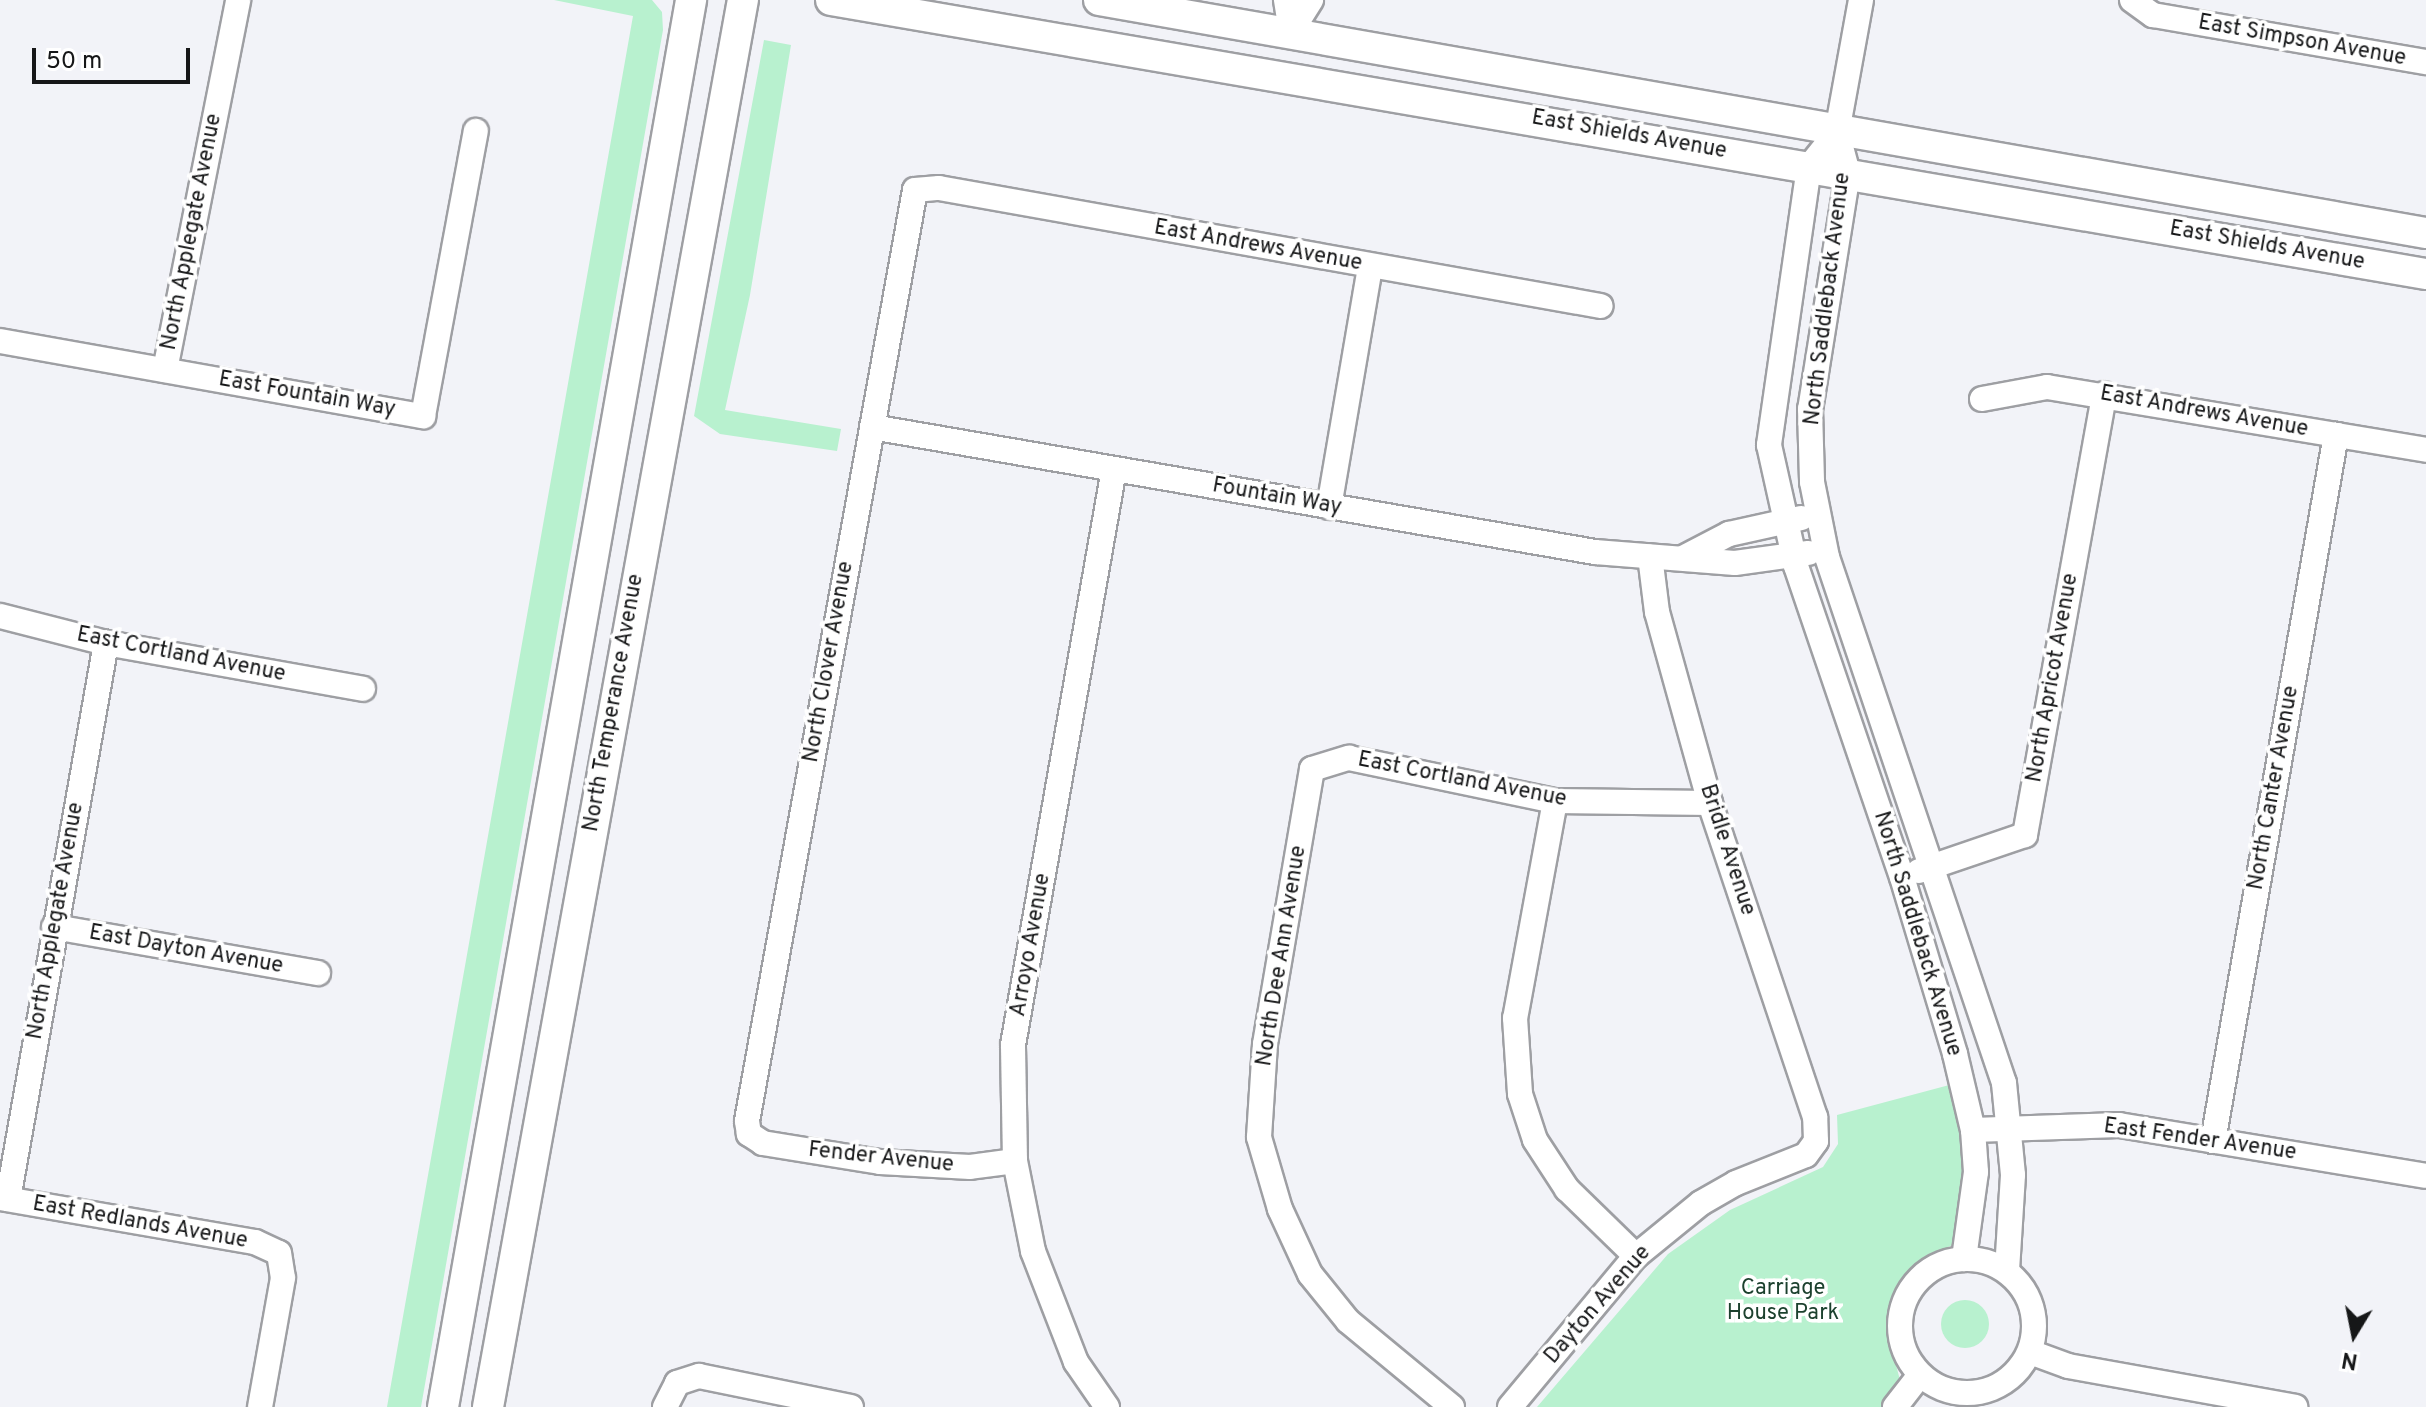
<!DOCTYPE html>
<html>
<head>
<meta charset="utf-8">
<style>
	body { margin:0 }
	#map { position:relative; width:2426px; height:1407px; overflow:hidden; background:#f2f3f8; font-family:Overpass,sans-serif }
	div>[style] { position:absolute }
	.green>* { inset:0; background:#b8f1cf }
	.round { border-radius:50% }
	.roads { filter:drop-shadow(2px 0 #9e9fa3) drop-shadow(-2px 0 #9e9fa3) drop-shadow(0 2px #9e9fa3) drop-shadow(0 -2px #9e9fa3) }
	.minor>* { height:24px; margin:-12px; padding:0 12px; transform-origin:12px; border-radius:12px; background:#fff }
	.minor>.ring { margin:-12px; padding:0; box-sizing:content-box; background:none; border:24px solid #fff; border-radius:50% }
	.major>* { height:30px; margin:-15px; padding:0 15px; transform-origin:15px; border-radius:15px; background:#fff }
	span { translate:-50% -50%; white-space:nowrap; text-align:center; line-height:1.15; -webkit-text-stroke:7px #fff; paint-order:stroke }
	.street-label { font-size:22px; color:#161718 }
	.park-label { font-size:22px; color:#1c412e }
	.north { position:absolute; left:2314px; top:1295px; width:80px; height:80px; -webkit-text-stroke:6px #fff; paint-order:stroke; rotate:190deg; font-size:22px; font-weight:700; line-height:32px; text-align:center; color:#161718 }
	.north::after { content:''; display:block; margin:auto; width:28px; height:36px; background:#161718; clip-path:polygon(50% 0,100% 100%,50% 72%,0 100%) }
	.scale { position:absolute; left:32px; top:48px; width:158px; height:36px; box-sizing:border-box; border:4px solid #161718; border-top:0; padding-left:10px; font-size:24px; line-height:28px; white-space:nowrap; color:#161718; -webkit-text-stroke:6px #fff; paint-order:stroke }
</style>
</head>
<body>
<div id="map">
	<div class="green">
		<i style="clip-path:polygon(554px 0,652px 0,662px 12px,663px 30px,421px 1407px,387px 1407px,633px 16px)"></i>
		<i style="clip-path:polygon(764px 40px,791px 45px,750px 295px,725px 410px,841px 429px,837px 451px,720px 434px,694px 416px)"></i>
		<i style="clip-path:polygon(1953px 1084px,1963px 1128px,1965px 1209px,1955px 1244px,1925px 1257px,1904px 1277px,1895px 1293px,1887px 1331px,1900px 1380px,1882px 1407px,1537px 1407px,1668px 1254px,1730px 1210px,1823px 1167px,1838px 1144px,1837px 1115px)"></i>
		<i class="round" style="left:1941px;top:1300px;width:48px;height:48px"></i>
	</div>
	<div class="roads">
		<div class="minor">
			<i style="left:1286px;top:0;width:32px;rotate:81deg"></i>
			<i style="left:1861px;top:0;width:134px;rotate:100.3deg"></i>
			<i style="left:1837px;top:132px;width:42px;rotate:75deg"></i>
			<i style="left:1848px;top:173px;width:239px;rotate:99.1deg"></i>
			<i style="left:1810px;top:409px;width:73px;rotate:88.4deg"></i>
			<i style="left:1812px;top:482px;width:76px;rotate:78.7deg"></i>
			<i style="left:1827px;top:557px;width:555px;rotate:71.4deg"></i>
			<i style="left:2004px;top:1083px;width:92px;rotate:84.4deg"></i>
			<i style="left:2013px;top:1175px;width:96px;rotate:93.6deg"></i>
			<i style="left:2132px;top:0;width:26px;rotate:36deg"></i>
			<i style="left:2153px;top:15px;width:277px;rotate:9.8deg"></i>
			<i style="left:1291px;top:32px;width:38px;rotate:-58deg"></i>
			<i style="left:1837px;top:132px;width:45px;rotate:128.7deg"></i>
			<i style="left:1809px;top:167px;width:281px;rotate:98.2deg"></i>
			<i style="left:1769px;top:445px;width:124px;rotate:77.4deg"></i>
			<i style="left:1796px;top:566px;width:329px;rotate:71.2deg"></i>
			<i style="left:1902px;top:877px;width:185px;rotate:73.3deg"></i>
			<i style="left:1955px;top:1054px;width:78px;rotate:76.7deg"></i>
			<i style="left:1973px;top:1130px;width:42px;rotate:85.9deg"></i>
			<i style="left:1976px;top:1172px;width:88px;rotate:97.9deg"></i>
			<i style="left:0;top:341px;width:430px;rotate:10.1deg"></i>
			<i style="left:423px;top:416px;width:290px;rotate:-79.5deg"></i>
			<i style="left:165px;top:370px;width:377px;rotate:-78.8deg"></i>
			<i style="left:1982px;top:399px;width:66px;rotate:-10.5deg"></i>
			<i style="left:2047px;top:387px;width:384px;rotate:9.4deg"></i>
			<i style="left:872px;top:427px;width:734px;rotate:9.81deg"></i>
			<i style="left:1595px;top:552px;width:140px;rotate:4.5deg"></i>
			<i style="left:1735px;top:563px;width:74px;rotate:-7.8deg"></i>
			<i style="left:1329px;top:507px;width:244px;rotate:-80.3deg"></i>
			<i style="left:1683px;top:558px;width:52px;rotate:-27.6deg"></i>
			<i style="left:1729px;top:534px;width:74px;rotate:-12.5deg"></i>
			<i style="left:0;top:616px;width:109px;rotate:14.3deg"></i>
			<i style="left:106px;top:643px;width:261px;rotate:10.1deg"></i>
			<i style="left:1555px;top:801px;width:221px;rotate:100.4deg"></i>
			<i style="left:1515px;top:1018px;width:76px;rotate:86.2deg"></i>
			<i style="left:1520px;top:1094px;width:48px;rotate:71.9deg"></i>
			<i style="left:1535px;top:1140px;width:59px;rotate:56.9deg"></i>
			<i style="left:1567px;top:1189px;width:96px;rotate:44.2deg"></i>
			<i style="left:1919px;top:871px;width:112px;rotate:-18.8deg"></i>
			<i style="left:2025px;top:835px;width:448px;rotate:-79.8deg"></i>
			<i style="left:54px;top:927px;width:268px;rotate:9.9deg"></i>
			<i style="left:1973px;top:1130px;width:146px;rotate:-2deg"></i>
			<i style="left:2119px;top:1125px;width:311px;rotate:9.4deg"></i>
			<i style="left:2213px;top:1141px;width:717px;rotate:-80.12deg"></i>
			<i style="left:1015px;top:1161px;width:45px;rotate:172.4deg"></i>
			<i style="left:970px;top:1167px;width:90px;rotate:-176.8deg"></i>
			<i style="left:880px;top:1162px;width:119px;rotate:-170.8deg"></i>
			<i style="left:763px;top:1143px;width:17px;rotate:-147deg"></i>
			<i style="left:749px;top:1134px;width:13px;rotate:-99deg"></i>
			<i style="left:747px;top:1121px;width:946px;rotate:-79.77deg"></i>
			<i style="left:915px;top:190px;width:24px;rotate:-5deg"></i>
			<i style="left:939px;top:188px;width:672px;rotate:10.11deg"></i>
			<i style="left:0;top:1198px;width:259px;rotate:9.8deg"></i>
			<i style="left:255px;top:1242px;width:26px;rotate:25deg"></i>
			<i style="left:279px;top:1253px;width:25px;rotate:81deg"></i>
			<i style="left:283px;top:1278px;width:131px;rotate:100.1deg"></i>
			<i style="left:8px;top:1199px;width:565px;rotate:-80deg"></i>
			<i class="ring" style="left:1900px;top:1259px;width:110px;height:110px"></i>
			<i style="left:2030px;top:1352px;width:40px;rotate:20.2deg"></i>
			<i style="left:2068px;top:1366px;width:231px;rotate:10.2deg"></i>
			<i style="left:665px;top:1407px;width:27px;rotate:-63deg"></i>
			<i style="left:677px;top:1383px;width:23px;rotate:-18deg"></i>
			<i style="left:699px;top:1376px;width:155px;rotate:11.5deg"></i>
			<i style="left:1107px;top:1407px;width:55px;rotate:-124.6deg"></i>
			<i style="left:1076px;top:1362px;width:119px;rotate:-111.2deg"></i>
			<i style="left:1033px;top:1251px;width:92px;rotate:-101.3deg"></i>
			<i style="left:1015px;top:1161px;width:116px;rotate:-91deg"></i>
			<i style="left:1013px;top:1045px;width:585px;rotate:-80.05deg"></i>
			<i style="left:1452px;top:1407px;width:135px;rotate:-140.4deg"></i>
			<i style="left:1348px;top:1321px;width:60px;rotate:-129deg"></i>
			<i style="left:1310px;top:1274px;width:72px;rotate:-114.8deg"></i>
			<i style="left:1280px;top:1209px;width:75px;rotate:-106.3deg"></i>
			<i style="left:1259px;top:1137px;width:93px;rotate:-86.3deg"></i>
			<i style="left:1265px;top:1044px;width:279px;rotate:-80.3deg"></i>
			<i style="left:1312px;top:769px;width:39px;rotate:-17deg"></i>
			<i style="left:1349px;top:758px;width:210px;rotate:11.8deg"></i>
			<i style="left:1555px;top:801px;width:155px;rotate:0.7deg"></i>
			<i style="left:1510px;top:1407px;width:197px;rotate:-50.2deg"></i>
			<i style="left:1636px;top:1256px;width:84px;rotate:-39.2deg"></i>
			<i style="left:1701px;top:1203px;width:40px;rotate:-29.7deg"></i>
			<i style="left:1736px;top:1183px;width:75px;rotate:-21.8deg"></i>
			<i style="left:1806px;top:1155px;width:17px;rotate:-54deg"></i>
			<i style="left:1816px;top:1141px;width:24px;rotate:-92deg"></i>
			<i style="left:1815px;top:1117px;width:331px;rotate:-108.5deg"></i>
			<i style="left:1710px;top:803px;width:198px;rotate:-105.5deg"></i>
			<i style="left:1657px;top:612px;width:56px;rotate:-97.1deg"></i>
			<i style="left:1895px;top:1407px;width:41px;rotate:-52deg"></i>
		</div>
		<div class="major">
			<i style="left:831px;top:0;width:1618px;rotate:9.75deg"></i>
			<i style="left:1099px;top:0;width:1347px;rotate:9.96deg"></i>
			<i style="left:443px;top:1407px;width:1429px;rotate:-80deg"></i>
			<i style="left:488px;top:1407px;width:1430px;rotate:-79.73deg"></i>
		</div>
	</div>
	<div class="street-label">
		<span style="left:2302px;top:41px;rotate:10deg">East Simpson Avenue</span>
		<span style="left:1629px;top:135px;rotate:10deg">East Shields Avenue</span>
		<span style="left:192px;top:232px;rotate:-79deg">North Applegate Avenue</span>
		<span style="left:1258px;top:246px;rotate:10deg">East Andrews Avenue</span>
		<span style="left:2267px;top:246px;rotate:10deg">East Shields Avenue</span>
		<span style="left:1828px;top:299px;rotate:-83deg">North Saddleback Avenue</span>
		<span style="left:307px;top:395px;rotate:10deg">East Fountain Way</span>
		<span style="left:2204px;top:412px;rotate:10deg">East Andrews Avenue</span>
		<span style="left:1277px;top:497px;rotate:10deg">Fountain Way</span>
		<span style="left:181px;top:655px;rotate:11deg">East Cortland Avenue</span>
		<span style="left:829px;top:662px;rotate:-80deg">North Clover Avenue</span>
		<span style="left:2053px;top:678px;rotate:-80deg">North Apricot Avenue</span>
		<span style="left:614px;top:703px;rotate:-80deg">North Temperance Avenue</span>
		<span style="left:1462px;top:780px;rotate:11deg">East Cortland Avenue</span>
		<span style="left:2274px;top:788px;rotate:-80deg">North Canter Avenue</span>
		<span style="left:1727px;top:850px;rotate:72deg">Bridle Avenue</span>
		<span style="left:56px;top:921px;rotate:-80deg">North Applegate Avenue</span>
		<span style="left:1917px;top:934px;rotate:73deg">North Saddleback Avenue</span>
		<span style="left:1031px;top:945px;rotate:-80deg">Arroyo Avenue</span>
		<span style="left:186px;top:950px;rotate:10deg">East Dayton Avenue</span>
		<span style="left:1282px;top:956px;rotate:-81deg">North Dee Ann Avenue</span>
		<span style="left:2200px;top:1140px;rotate:8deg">East Fender Avenue</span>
		<span style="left:881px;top:1158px;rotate:6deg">Fender Avenue</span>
		<span style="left:140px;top:1223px;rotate:10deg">East Redlands Avenue</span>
		<span style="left:1598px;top:1305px;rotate:-49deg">Dayton Avenue</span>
	</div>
	<div class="park-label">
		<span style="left:1783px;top:1301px">Carriage<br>House Park</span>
	</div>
	<div class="north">N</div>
	<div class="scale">50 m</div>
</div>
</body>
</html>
